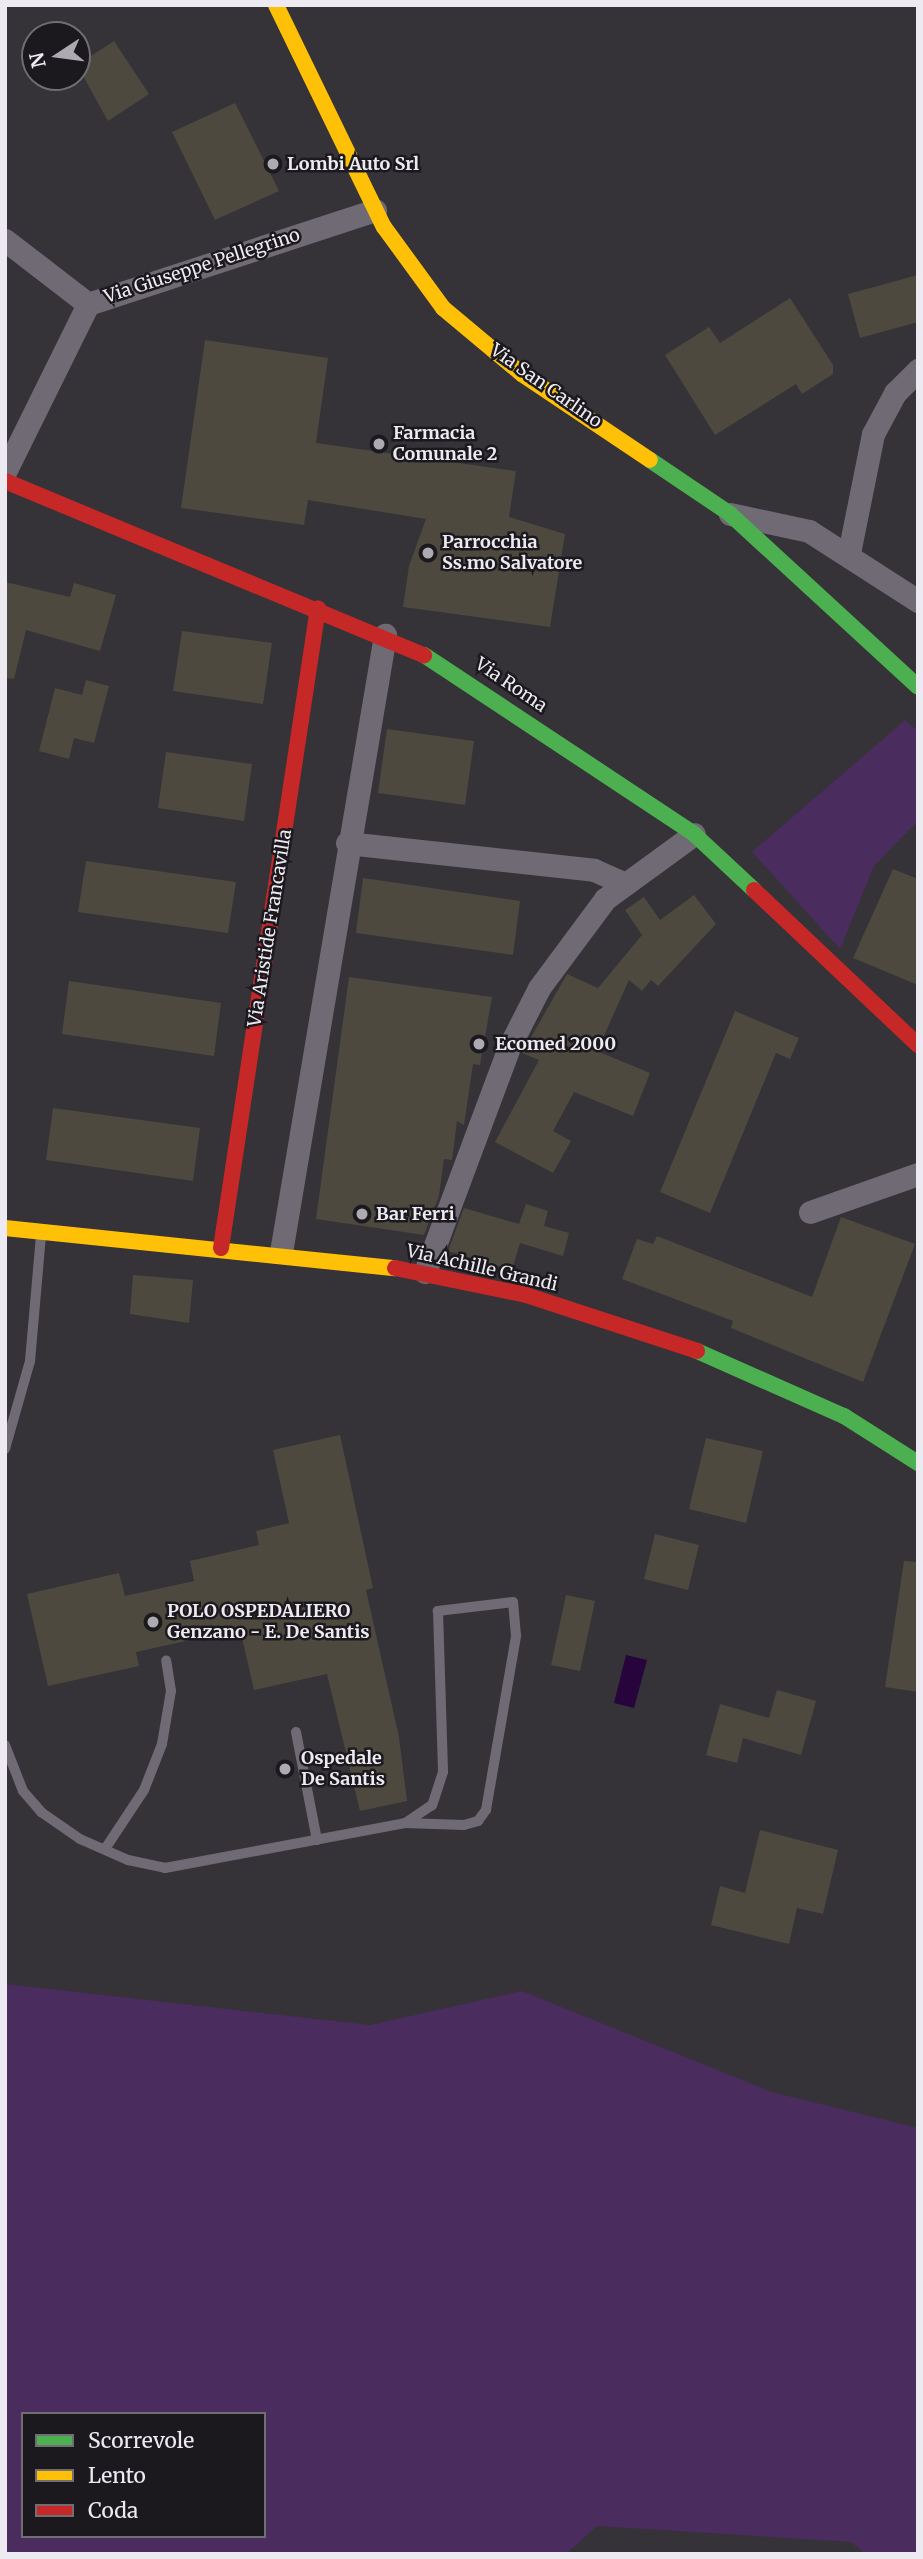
<!DOCTYPE html>
<html>
<head>
<meta charset="utf-8">
<style>
	body { margin:0 }
	#map { position:relative; width:923px; height:2559px; overflow:hidden; background:#353238; font-family:Merriweather,serif }
	div>[style] { position:absolute }
	.green>* { inset:0; background:#4a2c5f }
	.water>* { inset:0; background:#27043c }
	.building>* { inset:0; background:#4e493f }
	.lane>* { height:10px; margin:-5px; padding:0 5px; transform-origin:5px; border-radius:5px; background:#706a74 }
	.street>* { height:23px; margin:-11.5px; padding:0 11.5px; transform-origin:11.5px; border-radius:11.5px; background:#706a74 }
	.fast>* { height:16px; margin:-8px; padding:0 8px; transform-origin:8px; border-radius:8px; background:#4caf50 }
	.slow>* { height:16px; margin:-8px; padding:0 8px; transform-origin:8px; border-radius:8px; background:#ffc107 }
	.jam>* { height:16px; margin:-8px; padding:0 8px; transform-origin:8px; border-radius:8px; background:#c62828 }
	.dots>* { width:19px; height:19px; translate:-50% -50%; box-sizing:border-box; border:4px solid #1c191e; border-radius:50% }
	span { translate:-50% -50%; white-space:nowrap; text-align:center; line-height:1.15; -webkit-text-stroke:5px #1c191e; paint-order:stroke }
	.poi-label { font-size:18px; color:#eeeaf2; font-weight:700 }
	.left { translate:0 -50%; text-align:left }
	.street-label { font-size:18px; color:#eeeaf2 }
	.frame { position:absolute; inset:0; border:7px solid #eeeaf2; pointer-events:none }
	.legend { position:absolute; left:21px; top:2412px; width:245px; height:126px; box-sizing:border-box; background:#1c191e; border:2px solid #706d73; margin:0; padding:9px 12px; list-style:none; font-size:21px; color:#eeeaf2 }
	.legend li { display:flex; align-items:center; gap:14px; height:35px }
	.legend b { width:35px; border:2px solid #706d73 }
	.north { position:absolute; left:21px; top:21px; width:70px; height:70px; box-sizing:border-box; background:#1c191e; border:2px solid #706d73; border-radius:50%; rotate:257deg; font-size:19px; font-weight:700; line-height:28px; text-align:center; color:#eeeaf2 }
	.north::after { content:''; display:block; margin:auto; width:24px; height:32px; background:#adaab1; clip-path:polygon(50% 0,100% 100%,50% 72%,0 100%) }
</style>
</head>
<body>
<div id="map">
	<div class="green">
		<i style="clip-path:polygon(905px 720px,918px 731px,918px 821px,874px 866px,840px 949px,752px 852px)"></i>
		<i style="clip-path:polygon(evenodd,5px 1984px,370px 2025px,522px 1991px,772px 2092px,918px 2128px,918px 2554px,866px 2554px,851px 2542px,597px 2526px,566px 2554px,5px 2554px,5px 1984px,23px 2414px,264px 2414px,264px 2536px,23px 2536px,23px 2414px)"></i>
	</div>
	<div class="water">
		<i style="clip-path:polygon(626px 1655px,647px 1660px,634px 1708px,614px 1703px)"></i>
	</div>
	<div class="building">
		<i style="clip-path:polygon(114px 41px,149px 94px,108px 121px,77px 65px)"></i>
		<i style="clip-path:polygon(235px 103px,279px 191px,215px 220px,172px 132px)"></i>
		<i style="clip-path:polygon(918px 275px,918px 322px,860px 338px,848px 294px)"></i>
		<i style="clip-path:polygon(790px 298px,833px 365px,833px 374px,802px 394px,796px 384px,715px 435px,665px 355px,709px 327px,720px 343px)"></i>
		<i style="clip-path:polygon(205px 340px,328px 358px,316px 443px,516px 471px,509px 517px,565px 534px,550px 627px,403px 607px,409px 566px,426px 519px,308px 500px,304px 525px,181px 508px)"></i>
		<i style="clip-path:polygon(5px 582px,70px 597px,74px 583px,116px 595px,100px 651px,26px 630px,14px 679px,5px 678px)"></i>
		<i style="clip-path:polygon(182px 631px,272px 643px,263px 704px,173px 691px)"></i>
		<i style="clip-path:polygon(86px 680px,109px 686px,94px 743px,74px 738px,69px 759px,39px 751px,55px 688px,82px 695px)"></i>
		<i style="clip-path:polygon(387px 729px,474px 741px,465px 805px,378px 793px)"></i>
		<i style="clip-path:polygon(166px 752px,252px 764px,244px 821px,158px 808px)"></i>
		<i style="clip-path:polygon(86px 861px,236px 882px,228px 933px,78px 912px)"></i>
		<i style="clip-path:polygon(893px 869px,918px 879px,918px 985px,853px 958px)"></i>
		<i style="clip-path:polygon(363px 878px,520px 901px,513px 955px,356px 933px)"></i>
		<i style="clip-path:polygon(694px 895px,716px 924px,658px 986px,651px 980px,642px 991px,629px 980px,597px 1051px,650px 1073px,633px 1116px,574px 1092px,553px 1131px,571px 1141px,553px 1173px,495px 1142px,539px 1060px,522px 1053px,567px 974px,598px 988px,642px 935px,625px 910px,644px 897px,660px 920px)"></i>
		<i style="clip-path:polygon(349px 977px,492px 997px,480px 1065px,473px 1064px,464px 1125px,457px 1121px,452px 1160px,444px 1159px,439px 1196px,424px 1235px,316px 1219px)"></i>
		<i style="clip-path:polygon(69px 981px,221px 1003px,214px 1056px,62px 1034px)"></i>
		<i style="clip-path:polygon(735px 1011px,799px 1038px,790px 1059px,776px 1053px,710px 1213px,660px 1192px)"></i>
		<i style="clip-path:polygon(53px 1108px,200px 1128px,193px 1181px,46px 1160px)"></i>
		<i style="clip-path:polygon(526px 1204px,548px 1211px,544px 1226px,569px 1233px,563px 1256px,520px 1243px,512px 1270px,448px 1251px,464px 1208px,519px 1224px)"></i>
		<i style="clip-path:polygon(841px 1217px,915px 1244px,863px 1382px,731px 1328px,733px 1321px,622px 1279px,637px 1239px,653px 1244px,657px 1236px,812px 1297px)"></i>
		<i style="clip-path:polygon(133px 1275px,193px 1280px,189px 1323px,130px 1314px)"></i>
		<i style="clip-path:polygon(340px 1435px,373px 1588px,366px 1590px,399px 1737px,407px 1801px,360px 1811px,327px 1674px,254px 1690px,240px 1629px,136px 1652px,139px 1666px,48px 1686px,27px 1594px,119px 1573px,125px 1596px,194px 1581px,190px 1561px,259px 1545px,256px 1531px,289px 1523px,273px 1450px)"></i>
		<i style="clip-path:polygon(706px 1438px,763px 1451px,746px 1523px,689px 1509px)"></i>
		<i style="clip-path:polygon(655px 1534px,699px 1545px,688px 1590px,644px 1579px)"></i>
		<i style="clip-path:polygon(904px 1561px,918px 1562px,918px 1692px,885px 1687px)"></i>
		<i style="clip-path:polygon(566px 1595px,595px 1601px,580px 1671px,551px 1665px)"></i>
		<i style="clip-path:polygon(777px 1690px,816px 1701px,801px 1755px,743px 1738px,737px 1763px,706px 1755px,720px 1704px,769px 1718px)"></i>
		<i style="clip-path:polygon(760px 1830px,838px 1850px,823px 1914px,797px 1908px,789px 1944px,711px 1925px,720px 1886px,745px 1893px)"></i>
	</div>
	<div class="lane">
		<i style="left:5px;top:1449px;width:91px;rotate:-74.1deg"></i>
		<i style="left:30px;top:1361px;width:127px;rotate:-85deg"></i>
		<i style="left:296px;top:1732px;width:110px;rotate:79deg"></i>
		<i style="left:5px;top:1745px;width:49px;rotate:68.6deg"></i>
		<i style="left:23px;top:1791px;width:28px;rotate:49deg"></i>
		<i style="left:41px;top:1812px;width:47px;rotate:34.7deg"></i>
		<i style="left:80px;top:1839px;width:52px;rotate:23.6deg"></i>
		<i style="left:128px;top:1860px;width:38px;rotate:12deg"></i>
		<i style="left:165px;top:1868px;width:244px;rotate:-10.6deg"></i>
		<i style="left:405px;top:1823px;width:59px;rotate:1.9deg"></i>
		<i style="left:464px;top:1825px;width:15px;rotate:-16deg"></i>
		<i style="left:478px;top:1821px;width:14px;rotate:-54deg"></i>
		<i style="left:486px;top:1810px;width:177px;rotate:-80.2deg"></i>
		<i style="left:516px;top:1636px;width:34px;rotate:-95deg"></i>
		<i style="left:513px;top:1602px;width:76px;rotate:173.2deg"></i>
		<i style="left:438px;top:1611px;width:161px;rotate:88.2deg"></i>
		<i style="left:443px;top:1772px;width:35px;rotate:108deg"></i>
		<i style="left:432px;top:1805px;width:32px;rotate:146deg"></i>
		<i style="left:105px;top:1849px;width:71px;rotate:-56.5deg"></i>
		<i style="left:144px;top:1790px;width:49px;rotate:-68.6deg"></i>
		<i style="left:162px;top:1744px;width:54px;rotate:-80.4deg"></i>
		<i style="left:171px;top:1691px;width:31px;rotate:-99deg"></i>
	</div>
	<div class="street">
		<i style="left:5px;top:240px;width:105px;rotate:37.6deg"></i>
		<i style="left:5px;top:472px;width:187px;rotate:-63.7deg"></i>
		<i style="left:88px;top:304px;width:302px;rotate:-18.1deg"></i>
		<i style="left:730px;top:514px;width:81px;rotate:12.1deg"></i>
		<i style="left:809px;top:531px;width:130px;rotate:32.7deg"></i>
		<i style="left:849px;top:553px;width:121px;rotate:-78.6deg"></i>
		<i style="left:873px;top:434px;width:47px;rotate:-61.8deg"></i>
		<i style="left:895px;top:393px;width:33px;rotate:-45deg"></i>
		<i style="left:347px;top:843px;width:248px;rotate:6.2deg"></i>
		<i style="left:594px;top:870px;width:32px;rotate:24deg"></i>
		<i style="left:810px;top:1212px;width:114px;rotate:-19.4deg"></i>
		<i style="left:281px;top:1252px;width:626px;rotate:-80.43deg"></i>
		<i style="left:425px;top:1272px;width:240px;rotate:-69.5deg"></i>
		<i style="left:509px;top:1047px;width:66px;rotate:-63deg"></i>
		<i style="left:539px;top:988px;width:111px;rotate:-53.4deg"></i>
		<i style="left:605px;top:899px;width:110px;rotate:-36.1deg"></i>
	</div>
	<div class="fast">
		<i style="left:650px;top:460px;width:97px;rotate:34deg"></i>
		<i style="left:730px;top:514px;width:255px;rotate:42.6deg"></i>
		<i style="left:424px;top:655px;width:324px;rotate:33.5deg"></i>
		<i style="left:694px;top:834px;width:82px;rotate:43deg"></i>
		<i style="left:697px;top:1351px;width:161px;rotate:23.9deg"></i>
		<i style="left:844px;top:1416px;width:88px;rotate:32.4deg"></i>
	</div>
	<div class="slow">
		<i style="left:276px;top:5px;width:247px;rotate:64.1deg"></i>
		<i style="left:384px;top:227px;width:100px;rotate:53.9deg"></i>
		<i style="left:443px;top:308px;width:103px;rotate:39.9deg"></i>
		<i style="left:522px;top:374px;width:154px;rotate:33.9deg"></i>
		<i style="left:5px;top:1228px;width:392px;rotate:5.9deg"></i>
	</div>
	<div class="jam">
		<i style="left:5px;top:481px;width:454px;rotate:22.6deg"></i>
		<i style="left:754px;top:890px;width:226px;rotate:43.4deg"></i>
		<i style="left:221px;top:1248px;width:647px;rotate:-81.38deg"></i>
		<i style="left:395px;top:1268px;width:134px;rotate:11.6deg"></i>
		<i style="left:526px;top:1295px;width:180px;rotate:18.1deg"></i>
	</div>
	<div class="dots">
		<i style="left:273px;top:164px;background:#adaab1"></i>
		<i style="left:379px;top:444px;background:#adaab1"></i>
		<i style="left:428px;top:553px;background:#adaab1"></i>
		<i style="left:479px;top:1044px;background:#adaab1"></i>
		<i style="left:362px;top:1214px;background:#adaab1"></i>
		<i style="left:153px;top:1622px;background:#adaab1"></i>
		<i style="left:285px;top:1769px;background:#adaab1"></i>
	</div>
	<div class="poi-label">
		<span class="left" style="left:287px;top:164px">Lombi Auto Srl</span>
		<span class="left" style="left:393px;top:444px">Farmacia<br>Comunale 2</span>
		<span class="left" style="left:442px;top:553px">Parrocchia<br>Ss.mo Salvatore</span>
		<span class="left" style="left:495px;top:1044px">Ecomed 2000</span>
		<span class="left" style="left:376px;top:1214px">Bar Ferri</span>
		<span class="left" style="left:167px;top:1622px">POLO OSPEDALIERO<br>Genzano - E. De Santis</span>
		<span class="left" style="left:301px;top:1769px">Ospedale<br>De Santis</span>
	</div>
	<div class="street-label">
		<span style="left:202px;top:266px;rotate:-18deg">Via Giuseppe Pellegrino</span>
		<span style="left:546px;top:386px;rotate:35deg">Via San Carlino</span>
		<span style="left:511px;top:685px;rotate:34deg">Via Roma</span>
		<span style="left:270px;top:928px;rotate:-81deg">Via Aristide Francavilla</span>
		<span style="left:482px;top:1268px;rotate:13deg">Via Achille Grandi</span>
	</div>
	<div class="frame"></div>
	<ul class="legend">
	<li><b style="height:9px;background:#4caf50"></b>Scorrevole</li>
	<li><b style="height:9px;background:#ffc107"></b>Lento</li>
	<li><b style="height:9px;background:#c62828"></b>Coda</li>
	</ul>
	<div class="north">N</div>
</div>
</body>
</html>
